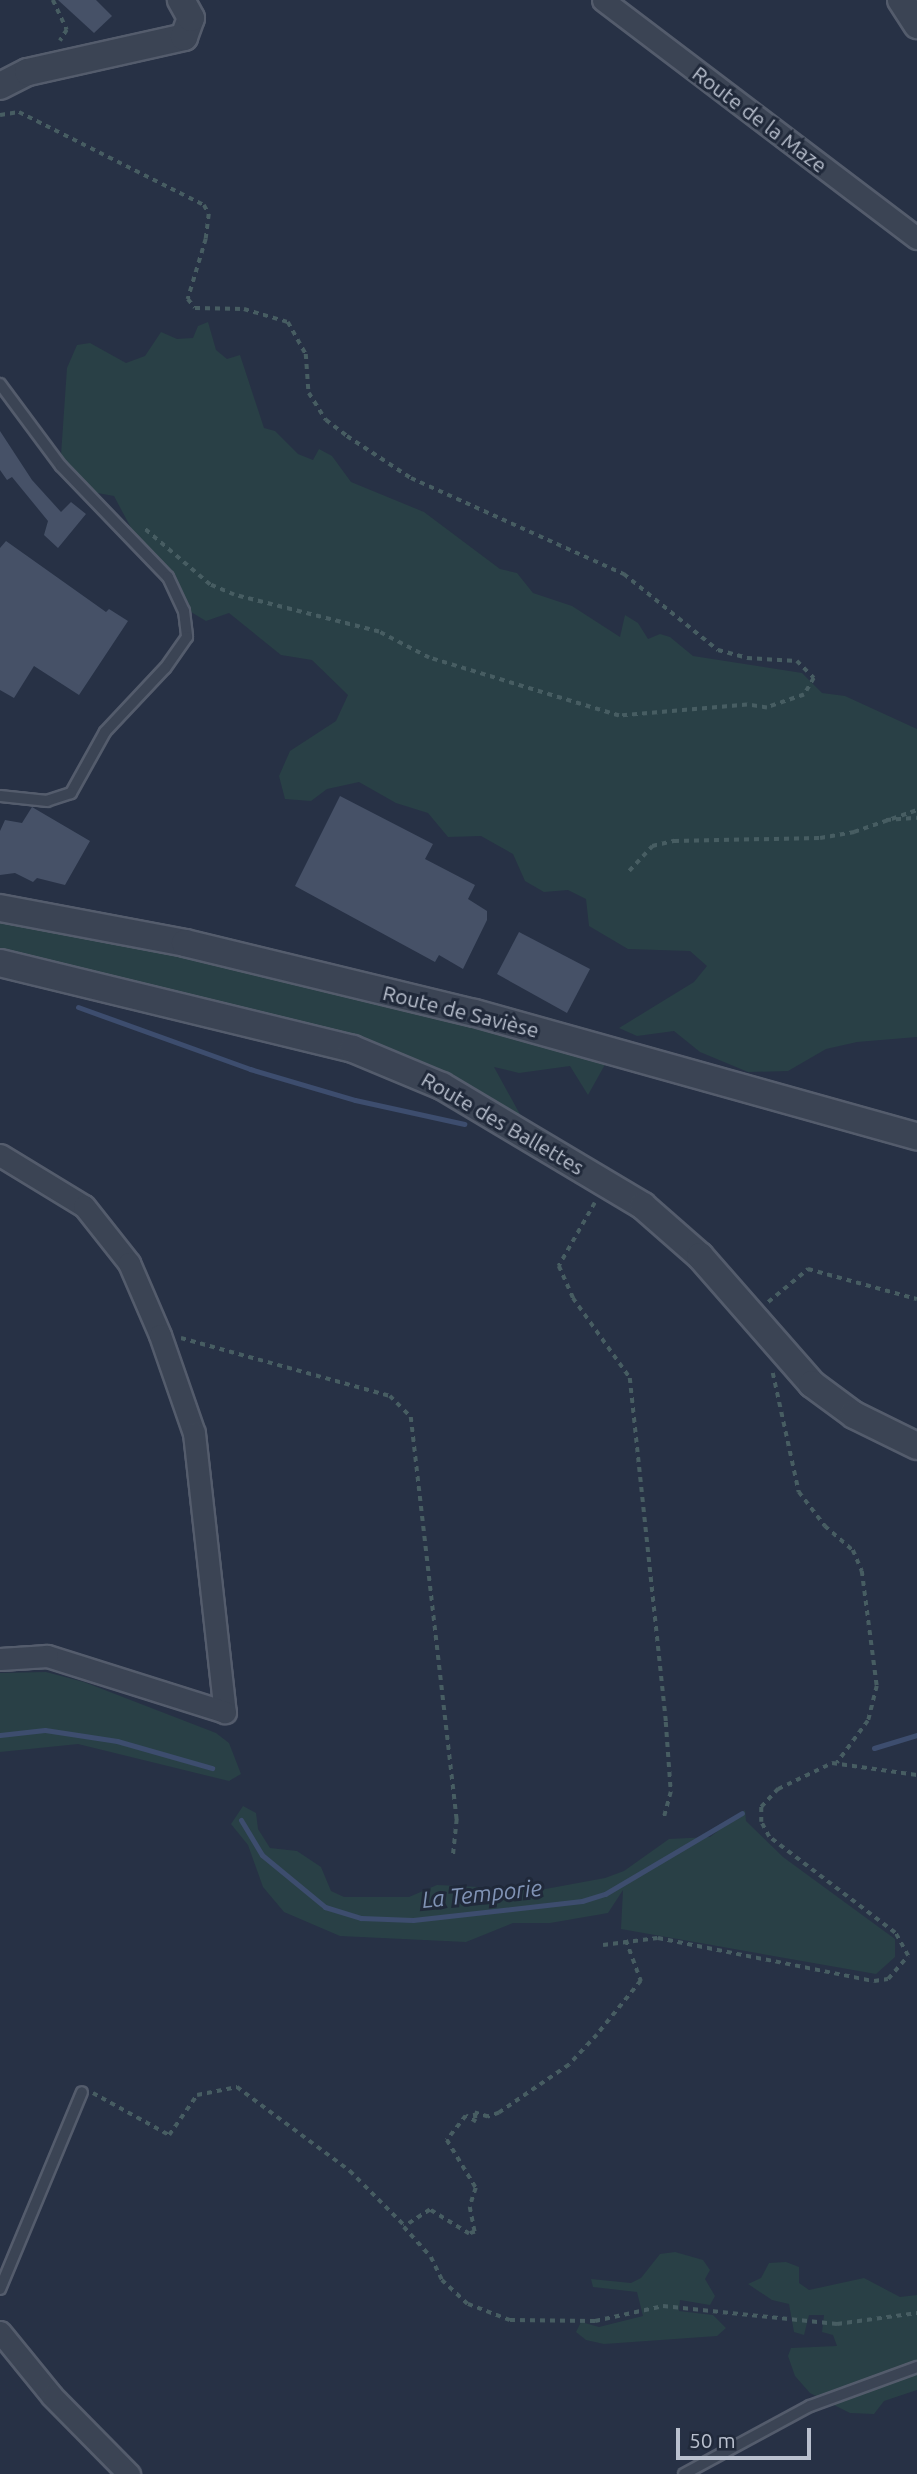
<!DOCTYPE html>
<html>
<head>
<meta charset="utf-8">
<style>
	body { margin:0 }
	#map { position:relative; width:917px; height:2474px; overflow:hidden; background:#273145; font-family:Ubuntu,sans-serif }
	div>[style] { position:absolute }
	.green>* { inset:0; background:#294046 }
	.stream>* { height:5px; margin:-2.5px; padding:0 2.5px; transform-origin:2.5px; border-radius:2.5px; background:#3d4d6e }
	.building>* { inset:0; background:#465167 }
	.path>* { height:3.5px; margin-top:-1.75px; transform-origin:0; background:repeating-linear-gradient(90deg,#475d62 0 5px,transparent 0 10px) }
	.roads { filter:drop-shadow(2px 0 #545c6c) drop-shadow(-2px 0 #545c6c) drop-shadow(0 2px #545c6c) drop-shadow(0 -2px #545c6c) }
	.service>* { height:10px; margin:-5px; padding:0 5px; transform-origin:5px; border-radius:5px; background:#3b4454 }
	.minor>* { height:21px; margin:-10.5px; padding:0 10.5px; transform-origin:10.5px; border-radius:10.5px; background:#3b4454 }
	.tertiary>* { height:26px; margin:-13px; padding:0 13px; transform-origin:13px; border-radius:13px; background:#3b4454 }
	span { translate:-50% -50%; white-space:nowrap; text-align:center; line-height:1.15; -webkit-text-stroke:6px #20293a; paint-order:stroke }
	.street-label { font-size:21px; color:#b9c0ce }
	.water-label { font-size:23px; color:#8093b5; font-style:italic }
	.scale { position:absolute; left:676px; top:2428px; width:135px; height:32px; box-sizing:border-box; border:4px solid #b9c0ce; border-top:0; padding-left:9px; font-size:21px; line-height:24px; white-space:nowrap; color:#b9c0ce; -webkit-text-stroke:5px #20293a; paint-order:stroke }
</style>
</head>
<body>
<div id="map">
	<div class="green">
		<i style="clip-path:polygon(208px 322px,216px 350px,227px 359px,240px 355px,264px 428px,275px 431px,298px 454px,313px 460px,319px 449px,332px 456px,351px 482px,424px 512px,500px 569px,517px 573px,533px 593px,572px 606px,620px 637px,625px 615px,638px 623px,648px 639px,660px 634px,670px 637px,693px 656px,802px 673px,822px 693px,845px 696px,917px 729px,917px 1037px,857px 1042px,826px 1049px,788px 1071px,748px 1072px,700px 1052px,674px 1031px,637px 1036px,619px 1028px,694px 982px,707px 966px,690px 951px,628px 949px,589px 926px,586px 899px,568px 890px,544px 892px,525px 881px,513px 854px,481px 836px,448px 837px,428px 813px,396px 803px,359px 782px,327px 789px,311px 801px,285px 799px,279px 776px,290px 751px,336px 721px,348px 695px,312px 660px,281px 655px,229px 613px,206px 621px,186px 609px,146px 556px,114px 496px,92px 492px,73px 479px,61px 455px,67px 368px,77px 345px,90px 343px,126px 363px,145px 356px,161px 332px,177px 339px,193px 338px,198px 326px)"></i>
		<i style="clip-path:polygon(0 918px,372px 999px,607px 1061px,588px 1095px,570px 1066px,519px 1073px,494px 1067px,522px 1118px,477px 1095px,0 954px)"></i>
		<i style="clip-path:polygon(46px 1672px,84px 1682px,216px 1733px,229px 1743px,241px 1774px,229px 1781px,78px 1744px,0 1752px,0 1673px)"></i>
		<i style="clip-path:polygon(243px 1806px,256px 1813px,258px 1829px,270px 1848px,297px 1851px,321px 1867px,331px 1891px,344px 1897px,409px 1897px,437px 1885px,540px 1890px,605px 1878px,624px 1871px,669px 1839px,710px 1837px,745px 1810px,746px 1821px,783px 1857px,895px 1939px,895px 1957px,876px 1974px,621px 1929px,623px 1890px,608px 1913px,550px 1923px,513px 1923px,466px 1942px,340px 1936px,284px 1912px,263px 1887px,248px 1845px,231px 1824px)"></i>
		<i style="clip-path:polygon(675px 2252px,703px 2260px,710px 2270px,705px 2279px,715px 2296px,710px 2305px,680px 2300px,679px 2311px,713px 2315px,726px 2328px,717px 2336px,604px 2344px,586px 2340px,576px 2332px,581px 2322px,599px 2327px,643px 2316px,637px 2292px,593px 2287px,591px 2279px,631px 2283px,641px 2278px,660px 2254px)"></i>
		<i style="clip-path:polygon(786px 2262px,799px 2267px,799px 2283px,809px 2290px,864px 2278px,900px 2297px,917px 2295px,917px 2390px,884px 2401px,874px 2414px,850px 2413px,810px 2393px,795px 2376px,788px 2356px,791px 2348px,837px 2346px,833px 2335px,822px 2332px,824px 2315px,809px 2315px,804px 2335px,794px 2332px,789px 2304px,772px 2300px,748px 2284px,761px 2278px,769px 2263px)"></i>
	</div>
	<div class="stream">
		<i style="left:78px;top:1007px;width:183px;rotate:19.8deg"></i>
		<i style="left:250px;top:1069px;width:109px;rotate:16.4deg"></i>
		<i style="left:355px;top:1100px;width:112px;rotate:12.4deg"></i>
		<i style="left:0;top:1735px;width:45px;rotate:-6.3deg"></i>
		<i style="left:45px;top:1730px;width:73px;rotate:8.7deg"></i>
		<i style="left:117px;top:1741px;width:99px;rotate:15.9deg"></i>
		<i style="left:874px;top:1748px;width:45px;rotate:-16.8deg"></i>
		<i style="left:241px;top:1820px;width:41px;rotate:59deg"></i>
		<i style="left:262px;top:1855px;width:82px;rotate:39.5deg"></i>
		<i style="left:325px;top:1907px;width:38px;rotate:17deg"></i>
		<i style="left:361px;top:1918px;width:52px;rotate:2.2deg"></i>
		<i style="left:413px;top:1920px;width:170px;rotate:-6.4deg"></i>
		<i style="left:582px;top:1901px;width:24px;rotate:-17deg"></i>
		<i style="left:605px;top:1894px;width:159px;rotate:-30.6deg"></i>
	</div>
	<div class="building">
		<i style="clip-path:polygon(58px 0,96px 0,112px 16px,94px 33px)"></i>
		<i style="clip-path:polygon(0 431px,32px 480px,61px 512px,71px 502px,86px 514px,58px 548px,44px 535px,48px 521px,12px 477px,7px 480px,0 470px)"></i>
		<i style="clip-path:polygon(6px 541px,106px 612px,109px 609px,128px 621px,79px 695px,34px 666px,14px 698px,0 690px,0 548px)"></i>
		<i style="clip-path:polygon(340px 796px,433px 844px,425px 859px,475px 885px,468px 899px,487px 911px,487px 920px,463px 969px,439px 955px,435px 962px,295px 886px)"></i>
		<i style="clip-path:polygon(32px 807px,90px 841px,65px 885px,37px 878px,33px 882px,15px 873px,0 875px,0 831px,5px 820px,22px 823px)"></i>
		<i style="clip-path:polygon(519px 932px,590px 969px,567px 1013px,497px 974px)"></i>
	</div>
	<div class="path">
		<i style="left:53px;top:0;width:33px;rotate:65deg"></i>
		<i style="left:67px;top:30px;width:13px;rotate:122deg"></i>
		<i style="left:0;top:115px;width:19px;rotate:-9deg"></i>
		<i style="left:19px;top:112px;width:207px;rotate:26.7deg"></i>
		<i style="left:204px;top:205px;width:10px;rotate:61deg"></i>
		<i style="left:209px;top:214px;width:25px;rotate:97deg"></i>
		<i style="left:206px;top:239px;width:63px;rotate:106.7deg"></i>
		<i style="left:188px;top:299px;width:11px;rotate:52deg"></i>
		<i style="left:195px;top:308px;width:49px;rotate:1.2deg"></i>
		<i style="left:244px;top:309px;width:46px;rotate:16.5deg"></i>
		<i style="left:288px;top:322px;width:37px;rotate:61deg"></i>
		<i style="left:306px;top:354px;width:39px;rotate:86deg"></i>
		<i style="left:309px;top:393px;width:32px;rotate:58deg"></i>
		<i style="left:326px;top:420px;width:26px;rotate:37deg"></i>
		<i style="left:347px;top:436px;width:77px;rotate:33.3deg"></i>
		<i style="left:411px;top:478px;width:234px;rotate:24.3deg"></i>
		<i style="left:624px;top:574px;width:121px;rotate:39deg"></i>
		<i style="left:718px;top:650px;width:30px;rotate:15deg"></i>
		<i style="left:747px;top:658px;width:50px;rotate:3.4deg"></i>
		<i style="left:797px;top:661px;width:24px;rotate:45deg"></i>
		<i style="left:814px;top:678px;width:20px;rotate:120deg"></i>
		<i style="left:804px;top:695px;width:39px;rotate:161deg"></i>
		<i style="left:767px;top:708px;width:20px;rotate:-171deg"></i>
		<i style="left:747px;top:705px;width:128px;rotate:175.1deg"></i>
		<i style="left:619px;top:716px;width:199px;rotate:-163deg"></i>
		<i style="left:429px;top:658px;width:56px;rotate:-152.5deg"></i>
		<i style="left:379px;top:632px;width:150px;rotate:-165.7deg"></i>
		<i style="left:234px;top:595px;width:26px;rotate:-157deg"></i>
		<i style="left:210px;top:585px;width:89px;rotate:-139.5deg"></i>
		<i style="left:886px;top:820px;width:31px;rotate:-4deg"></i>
		<i style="left:629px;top:871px;width:34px;rotate:-47deg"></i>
		<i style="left:652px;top:846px;width:23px;rotate:-13deg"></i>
		<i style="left:674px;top:841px;width:146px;rotate:-1.2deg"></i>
		<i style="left:820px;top:838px;width:35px;rotate:-10deg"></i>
		<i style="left:854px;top:832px;width:67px;rotate:-19.2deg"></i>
		<i style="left:595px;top:1203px;width:73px;rotate:119.7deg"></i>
		<i style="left:559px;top:1266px;width:35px;rotate:66deg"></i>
		<i style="left:573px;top:1298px;width:98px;rotate:54.5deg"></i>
		<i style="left:630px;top:1378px;width:346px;rotate:84deg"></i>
		<i style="left:666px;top:1722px;width:70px;rotate:85.9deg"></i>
		<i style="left:671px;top:1792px;width:27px;rotate:105deg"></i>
		<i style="left:768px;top:1302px;width:52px;rotate:-39.5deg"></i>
		<i style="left:808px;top:1269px;width:113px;rotate:15.4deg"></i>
		<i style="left:181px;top:1338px;width:217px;rotate:15.5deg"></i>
		<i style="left:390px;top:1396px;width:30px;rotate:45deg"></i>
		<i style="left:411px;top:1417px;width:405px;rotate:83.5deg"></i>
		<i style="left:457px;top:1819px;width:36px;rotate:96deg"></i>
		<i style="left:773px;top:1373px;width:122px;rotate:77.7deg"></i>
		<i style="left:799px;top:1492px;width:43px;rotate:52.6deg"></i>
		<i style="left:825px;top:1526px;width:37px;rotate:41deg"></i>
		<i style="left:853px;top:1550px;width:23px;rotate:67deg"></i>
		<i style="left:862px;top:1571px;width:116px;rotate:82.6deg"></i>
		<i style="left:877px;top:1686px;width:36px;rotate:104deg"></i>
		<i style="left:868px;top:1721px;width:52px;rotate:126.4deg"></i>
		<i style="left:626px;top:1940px;width:44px;rotate:69.9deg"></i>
		<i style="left:641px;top:1981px;width:70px;rotate:129.2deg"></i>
		<i style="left:597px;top:2035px;width:41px;rotate:133deg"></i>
		<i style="left:569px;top:2065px;width:85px;rotate:145.6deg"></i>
		<i style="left:499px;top:2113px;width:12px;rotate:160deg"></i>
		<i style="left:488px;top:2117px;width:14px;rotate:-163deg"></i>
		<i style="left:475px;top:2113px;width:9px;rotate:84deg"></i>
		<i style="left:476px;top:2122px;width:12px;rotate:-149deg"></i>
		<i style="left:466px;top:2116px;width:31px;rotate:128deg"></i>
		<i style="left:447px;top:2140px;width:56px;rotate:58.9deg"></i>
		<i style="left:476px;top:2188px;width:20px;rotate:108deg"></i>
		<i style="left:470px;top:2207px;width:25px;rotate:79deg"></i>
		<i style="left:475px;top:2232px;width:6px;rotate:162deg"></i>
		<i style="left:469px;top:2234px;width:46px;rotate:-148.4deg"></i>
		<i style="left:430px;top:2210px;width:31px;rotate:147deg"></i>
		<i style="left:404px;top:2227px;width:40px;rotate:48deg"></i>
		<i style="left:431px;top:2257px;width:25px;rotate:64deg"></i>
		<i style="left:442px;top:2280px;width:35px;rotate:43deg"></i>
		<i style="left:468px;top:2304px;width:45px;rotate:20.9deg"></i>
		<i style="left:510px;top:2320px;width:85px;rotate:0.7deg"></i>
		<i style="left:595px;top:2321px;width:70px;rotate:-12.4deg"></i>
		<i style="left:663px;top:2306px;width:175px;rotate:5.9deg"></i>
		<i style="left:837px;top:2324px;width:81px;rotate:-7.8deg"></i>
		<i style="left:603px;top:1945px;width:55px;rotate:-7.3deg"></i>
		<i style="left:658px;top:1938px;width:220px;rotate:11.3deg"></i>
		<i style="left:874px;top:1981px;width:14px;rotate:-8deg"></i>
		<i style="left:888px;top:1979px;width:30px;rotate:-49deg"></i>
		<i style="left:908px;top:1956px;width:26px;rotate:-119deg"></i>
		<i style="left:895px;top:1933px;width:158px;rotate:-142.7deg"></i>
		<i style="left:769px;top:1837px;width:17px;rotate:-118deg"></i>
		<i style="left:761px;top:1822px;width:15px;rotate:-90deg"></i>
		<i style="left:761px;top:1807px;width:25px;rotate:-47deg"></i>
		<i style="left:778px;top:1789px;width:60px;rotate:-25.7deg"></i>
		<i style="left:832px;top:1763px;width:86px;rotate:8deg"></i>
		<i style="left:93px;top:2093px;width:87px;rotate:28.9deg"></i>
		<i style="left:169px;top:2135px;width:49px;rotate:-55deg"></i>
		<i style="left:197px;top:2095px;width:41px;rotate:-11.3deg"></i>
		<i style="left:237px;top:2087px;width:141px;rotate:36.6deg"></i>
		<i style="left:350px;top:2171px;width:78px;rotate:45deg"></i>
	</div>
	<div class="roads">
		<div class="service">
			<i style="left:0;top:384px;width:102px;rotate:53.4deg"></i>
			<i style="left:61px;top:466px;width:154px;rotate:46.1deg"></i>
			<i style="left:168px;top:577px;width:38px;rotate:65deg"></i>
			<i style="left:184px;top:611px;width:26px;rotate:83deg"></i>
			<i style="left:187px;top:637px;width:38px;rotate:125deg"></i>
			<i style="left:165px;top:668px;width:88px;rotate:133.2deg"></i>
			<i style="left:105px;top:732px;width:70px;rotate:119.1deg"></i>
			<i style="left:71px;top:793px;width:25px;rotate:162deg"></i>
			<i style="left:47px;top:801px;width:47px;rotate:-173.9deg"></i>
			<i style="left:0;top:2289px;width:213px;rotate:-67.4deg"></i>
			<i style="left:684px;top:2474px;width:143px;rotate:-28.4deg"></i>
			<i style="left:810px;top:2406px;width:114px;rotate:-20deg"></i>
		</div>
		<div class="minor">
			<i style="left:603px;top:0;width:394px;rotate:37.2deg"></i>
			<i style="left:0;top:1155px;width:98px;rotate:31.3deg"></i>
			<i style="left:84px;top:1206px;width:73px;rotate:51.7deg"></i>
			<i style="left:129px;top:1263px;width:78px;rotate:66.7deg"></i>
			<i style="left:160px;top:1335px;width:104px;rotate:70.9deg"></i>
			<i style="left:194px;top:1433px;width:281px;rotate:83.7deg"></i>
			<i style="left:225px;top:1712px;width:187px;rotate:-162.5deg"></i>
			<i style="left:47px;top:1656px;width:47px;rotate:176.3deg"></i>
			<i style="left:0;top:2332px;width:82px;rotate:50.9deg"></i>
			<i style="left:52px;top:2396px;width:110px;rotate:45.4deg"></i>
		</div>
		<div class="tertiary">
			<i style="left:901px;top:0;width:30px;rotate:57deg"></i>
			<i style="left:0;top:86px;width:31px;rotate:-27deg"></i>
			<i style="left:28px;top:72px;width:160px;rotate:-12.6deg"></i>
			<i style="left:184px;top:37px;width:20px;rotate:-70deg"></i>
			<i style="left:191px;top:18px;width:21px;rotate:-119deg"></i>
			<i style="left:0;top:908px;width:188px;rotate:10.7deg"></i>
			<i style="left:185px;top:943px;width:298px;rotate:13.6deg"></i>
			<i style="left:475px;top:1013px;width:459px;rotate:15.6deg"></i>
			<i style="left:0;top:963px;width:363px;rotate:13.7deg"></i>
			<i style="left:353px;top:1049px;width:96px;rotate:22.6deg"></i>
			<i style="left:442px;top:1086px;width:234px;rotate:30.8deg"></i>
			<i style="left:643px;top:1206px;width:76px;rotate:41.3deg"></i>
			<i style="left:700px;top:1256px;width:170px;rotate:48.8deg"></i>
			<i style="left:812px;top:1384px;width:52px;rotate:36.4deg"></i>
			<i style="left:854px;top:1415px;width:70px;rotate:26.2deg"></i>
		</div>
	</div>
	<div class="street-label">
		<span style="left:760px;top:119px;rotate:37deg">Route de la Maze</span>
		<span style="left:461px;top:1011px;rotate:14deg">Route de Savièse</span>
		<span style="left:503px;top:1123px;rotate:30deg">Route des Ballettes</span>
	</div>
	<div class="water-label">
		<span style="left:482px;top:1894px;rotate:-6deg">La Temporie</span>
	</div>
	<div class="scale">50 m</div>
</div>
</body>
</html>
